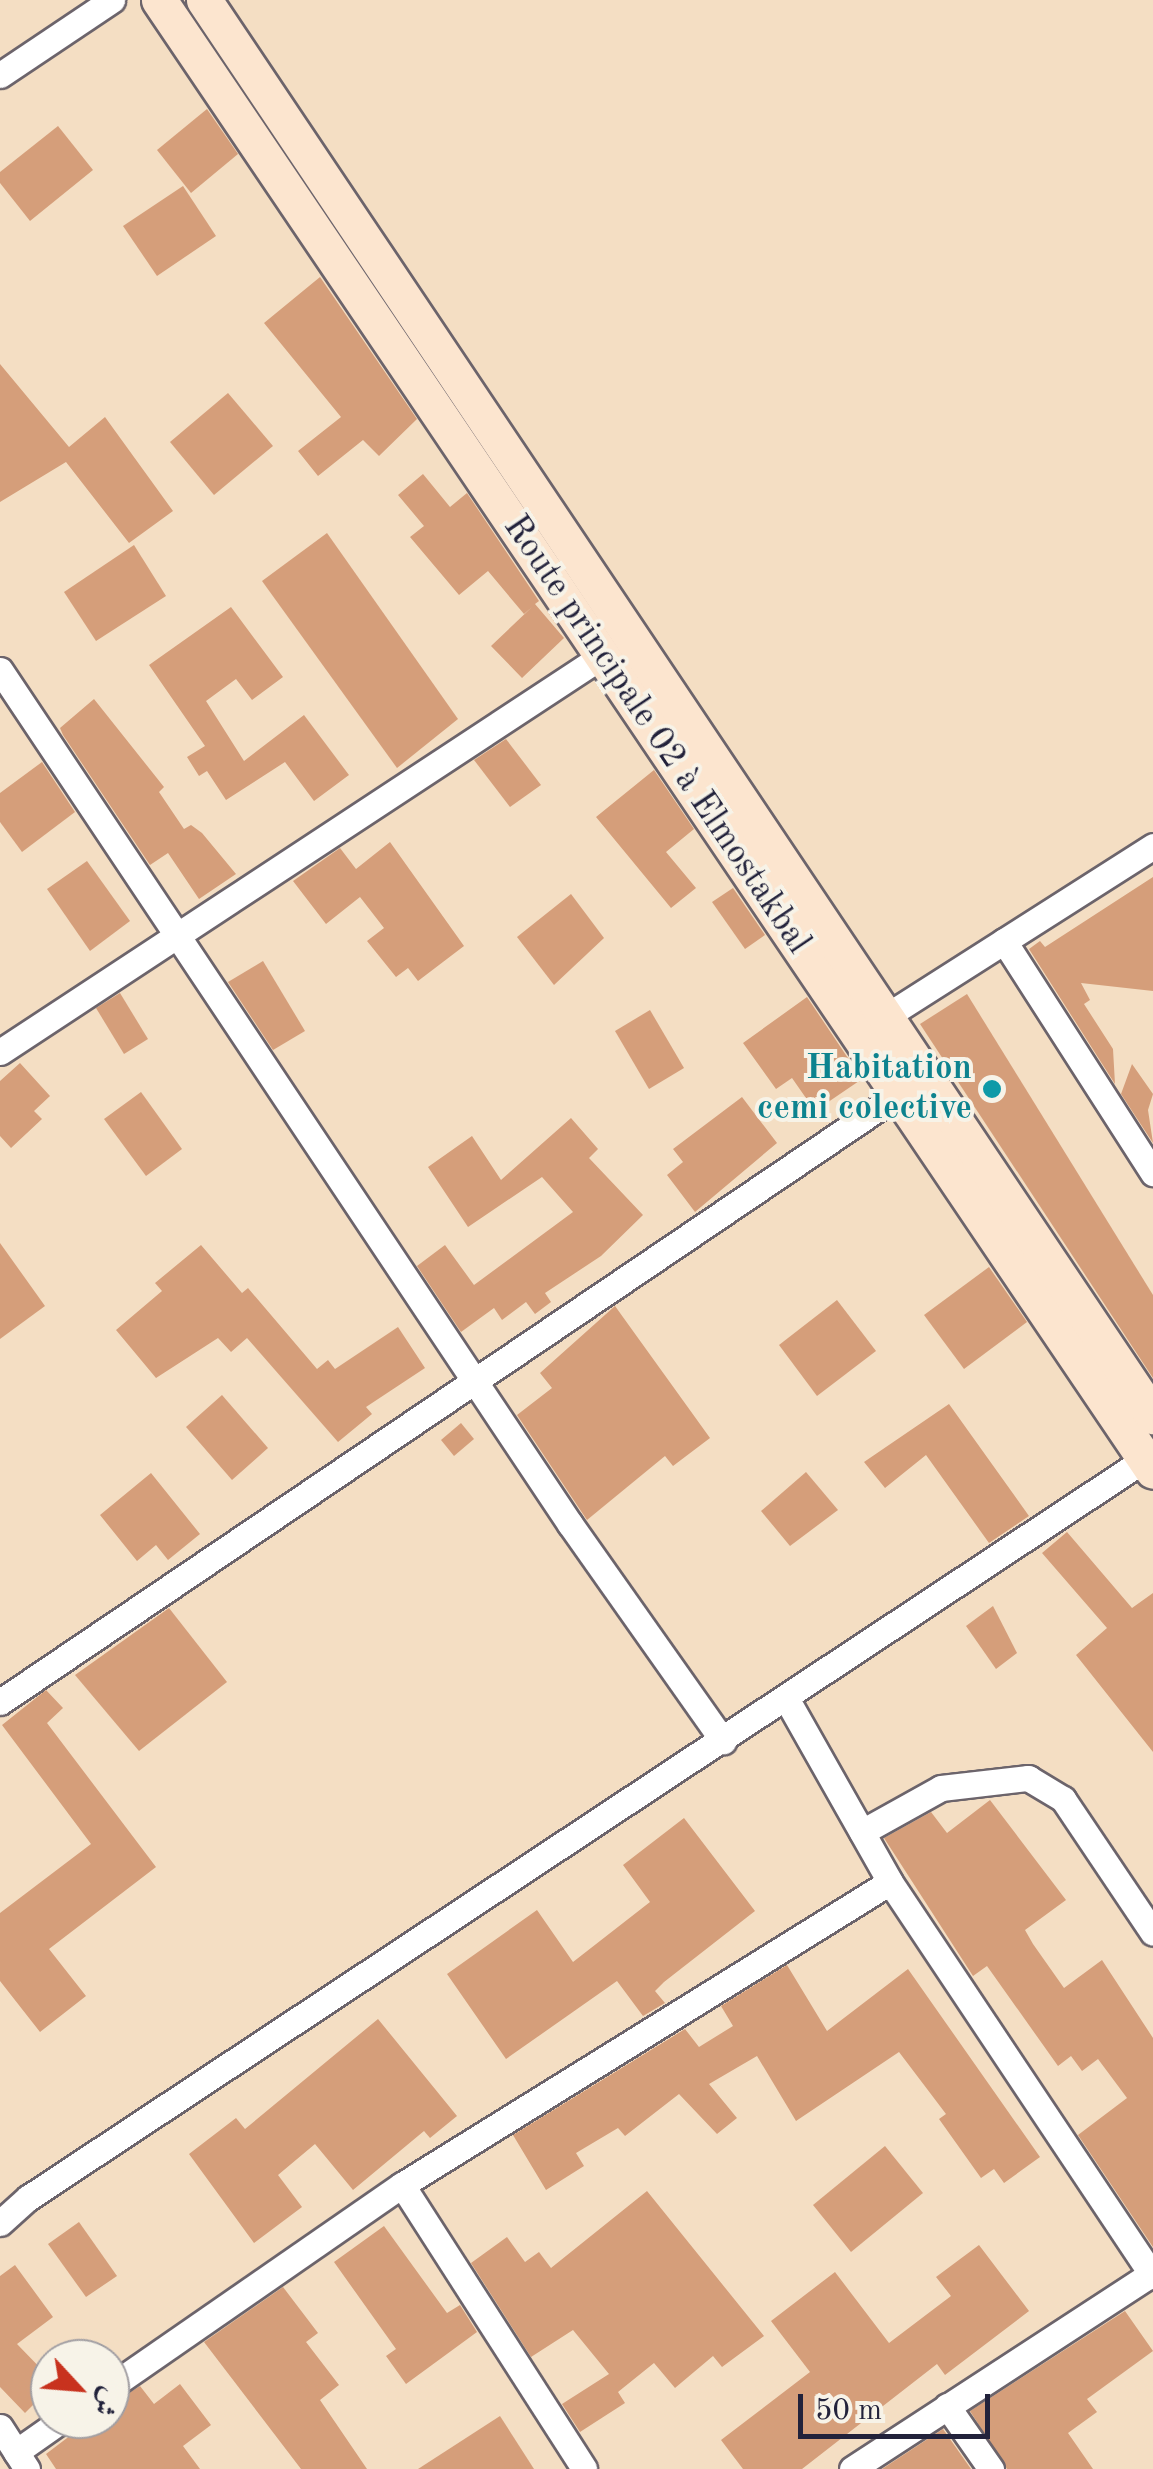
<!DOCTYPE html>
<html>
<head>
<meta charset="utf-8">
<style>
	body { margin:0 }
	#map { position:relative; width:1153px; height:2469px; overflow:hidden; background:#f4dec3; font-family:"Old Standard TT",Amiri,serif }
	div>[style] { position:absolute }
	.building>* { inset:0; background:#d59e7a }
	.roads { filter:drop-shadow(2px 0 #6c646b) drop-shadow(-2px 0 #6c646b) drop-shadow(0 2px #6c646b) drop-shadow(0 -2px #6c646b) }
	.minor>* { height:25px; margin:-12.5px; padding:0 12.5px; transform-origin:12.5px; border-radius:12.5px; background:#fff }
	.secondary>* { height:35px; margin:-17.5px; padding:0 17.5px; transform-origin:17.5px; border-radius:17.5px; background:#fce5cf }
	.dots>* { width:28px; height:28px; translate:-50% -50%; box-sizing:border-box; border:5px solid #f7f3e8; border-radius:50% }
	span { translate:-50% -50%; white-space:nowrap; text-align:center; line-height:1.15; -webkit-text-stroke:8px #f7f3e8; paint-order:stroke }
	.street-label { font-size:35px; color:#22223b }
	.culture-label { font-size:35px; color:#0d838f; font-weight:700 }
	.right { translate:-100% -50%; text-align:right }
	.north { position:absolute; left:30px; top:2339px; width:100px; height:100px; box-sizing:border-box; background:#f7f3e8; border:2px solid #a29fa3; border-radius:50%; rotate:116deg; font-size:28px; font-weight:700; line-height:40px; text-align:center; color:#22223b }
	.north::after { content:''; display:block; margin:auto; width:35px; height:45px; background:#c8321e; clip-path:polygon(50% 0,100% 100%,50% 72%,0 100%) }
	.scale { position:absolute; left:798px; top:2394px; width:192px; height:45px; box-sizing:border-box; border:5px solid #22223b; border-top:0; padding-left:12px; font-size:30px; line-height:35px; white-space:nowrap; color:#22223b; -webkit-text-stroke:8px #f7f3e8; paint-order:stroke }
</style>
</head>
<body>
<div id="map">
	<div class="building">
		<i style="clip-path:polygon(207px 109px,238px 154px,191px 193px,157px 150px)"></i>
		<i style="clip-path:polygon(58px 126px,93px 170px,30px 221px,0 183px,0 172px)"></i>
		<i style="clip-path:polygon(183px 186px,216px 236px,157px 276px,123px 226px)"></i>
		<i style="clip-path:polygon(320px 277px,417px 419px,379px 456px,363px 440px,318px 476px,298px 451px,341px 417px,264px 323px)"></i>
		<i style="clip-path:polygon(0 364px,69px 447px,105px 417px,173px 511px,129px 543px,66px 462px,0 502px)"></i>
		<i style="clip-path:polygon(228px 393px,273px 446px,214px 495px,170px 442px)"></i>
		<i style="clip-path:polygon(423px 474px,450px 507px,467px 493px,539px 601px,535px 604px,564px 638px,522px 678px,491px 646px,532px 607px,524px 614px,488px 571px,459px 595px,410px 537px,424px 526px,398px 495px)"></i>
		<i style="clip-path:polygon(327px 533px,458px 719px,397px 768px,262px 581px)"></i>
		<i style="clip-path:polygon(134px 545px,166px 596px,96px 641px,64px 592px)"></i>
		<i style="clip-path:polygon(231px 607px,283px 677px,252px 700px,236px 679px,206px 701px,244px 761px,304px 715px,349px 775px,314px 801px,285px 762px,226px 800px,207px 771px,199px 776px,187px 757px,205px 746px,149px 665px)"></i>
		<i style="clip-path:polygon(94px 699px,164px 787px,159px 792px,184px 829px,191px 825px,202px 833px,236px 874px,199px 899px,168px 853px,150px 865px,63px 735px,60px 728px)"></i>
		<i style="clip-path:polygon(506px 739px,541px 785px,510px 807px,474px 760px)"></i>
		<i style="clip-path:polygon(42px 762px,75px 812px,22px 852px,0 822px,0 793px)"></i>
		<i style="clip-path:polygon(654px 770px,694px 829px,666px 852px,696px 888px,671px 908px,596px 817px)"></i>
		<i style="clip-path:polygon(390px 842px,464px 946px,418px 981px,408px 968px,396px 977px,367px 941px,384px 928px,360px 897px,326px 924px,293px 881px,340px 848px,356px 869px)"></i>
		<i style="clip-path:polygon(87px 861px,130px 921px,90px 951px,47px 889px)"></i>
		<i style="clip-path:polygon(1153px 877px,1153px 991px,1081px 983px,1090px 1000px,1084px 1004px,1113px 1049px,1115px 1084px,1029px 949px,1040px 941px,1045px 947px)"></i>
		<i style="clip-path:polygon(733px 888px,765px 935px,745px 949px,712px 902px)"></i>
		<i style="clip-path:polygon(571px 894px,604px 938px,554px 985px,517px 937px)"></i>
		<i style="clip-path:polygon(263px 961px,305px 1031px,273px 1050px,228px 982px)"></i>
		<i style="clip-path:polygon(120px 993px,148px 1039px,124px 1054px,96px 1008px)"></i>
		<i style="clip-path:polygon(967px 994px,1153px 1295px,1153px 1378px,920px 1024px)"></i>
		<i style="clip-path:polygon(807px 997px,862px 1079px,815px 1111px,792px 1078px,776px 1089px,743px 1043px)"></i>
		<i style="clip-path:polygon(650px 1010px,684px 1068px,649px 1089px,615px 1031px)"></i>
		<i style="clip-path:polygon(20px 1063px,50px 1096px,34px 1111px,42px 1119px,11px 1148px,0 1136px,0 1081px)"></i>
		<i style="clip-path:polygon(1132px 1064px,1153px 1094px,1148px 1110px,1153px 1143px,1121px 1094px)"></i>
		<i style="clip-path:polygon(141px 1092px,182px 1149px,146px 1176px,104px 1119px)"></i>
		<i style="clip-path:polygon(742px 1097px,777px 1143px,695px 1212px,667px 1175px,683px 1162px,673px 1149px)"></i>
		<i style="clip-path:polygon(571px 1118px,598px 1149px,589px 1158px,643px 1215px,601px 1256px,545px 1293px,551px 1302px,535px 1314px,526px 1302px,502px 1320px,494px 1308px,461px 1332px,417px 1266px,445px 1245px,474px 1285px,573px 1212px,542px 1177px,468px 1227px,428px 1167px,472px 1136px,501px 1180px)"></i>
		<i style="clip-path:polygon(0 1243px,45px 1306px,0 1339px)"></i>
		<i style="clip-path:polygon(201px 1245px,242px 1293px,248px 1288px,317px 1369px,328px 1360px,335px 1369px,398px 1327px,425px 1368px,366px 1407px,372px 1414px,338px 1442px,247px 1338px,231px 1352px,218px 1338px,156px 1378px,116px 1330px,162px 1291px,155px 1283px)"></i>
		<i style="clip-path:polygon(989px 1267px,1027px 1322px,964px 1369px,924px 1315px)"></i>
		<i style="clip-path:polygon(837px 1300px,876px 1351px,817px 1396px,779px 1345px)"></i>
		<i style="clip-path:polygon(615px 1306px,710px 1438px,673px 1466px,665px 1456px,587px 1520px,517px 1415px,552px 1388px,540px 1373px)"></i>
		<i style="clip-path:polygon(222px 1395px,268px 1448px,232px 1480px,186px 1427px)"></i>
		<i style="clip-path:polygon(949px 1404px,1029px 1516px,989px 1543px,926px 1455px,885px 1488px,864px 1462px)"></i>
		<i style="clip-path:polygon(461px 1423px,474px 1439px,454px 1456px,441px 1440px)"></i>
		<i style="clip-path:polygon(806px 1472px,838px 1510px,790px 1546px,761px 1511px)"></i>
		<i style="clip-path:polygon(151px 1473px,200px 1534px,168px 1560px,156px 1545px,137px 1561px,100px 1515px)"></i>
		<i style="clip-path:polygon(1067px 1532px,1132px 1608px,1153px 1593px,1153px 1752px,1076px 1655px,1107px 1628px,1042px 1553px)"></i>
		<i style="clip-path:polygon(993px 1606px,1017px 1653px,996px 1669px,966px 1626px)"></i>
		<i style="clip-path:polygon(169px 1608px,227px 1682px,139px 1751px,75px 1675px)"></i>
		<i style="clip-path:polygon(46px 1690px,63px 1708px,47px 1723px,156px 1867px,49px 1949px,86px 1996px,40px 2032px,0 1981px,0 1913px,91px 1844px,2px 1725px)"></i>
		<i style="clip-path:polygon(990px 1800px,1066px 1900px,1025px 1930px,1033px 1944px,1064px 1988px,1102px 1960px,1153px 2038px,1153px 2247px,1078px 2135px,1127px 2098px,1098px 2059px,1082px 2071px,1071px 2056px,1058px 2066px,987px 1966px,973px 1976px,884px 1838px,931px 1812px,947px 1833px)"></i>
		<i style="clip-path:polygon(684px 1818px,755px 1911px,664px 1982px,655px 1991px,665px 2003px,643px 2016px,617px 1981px,506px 2059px,447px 1974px,537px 1910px,573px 1962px,650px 1902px,623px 1865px)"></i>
		<i style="clip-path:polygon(787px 1965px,827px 2031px,908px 1969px,1040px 2157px,1004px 2183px,994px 2169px,981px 2178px,939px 2119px,946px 2114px,899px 2052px,796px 2121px,757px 2056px,709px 2084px,737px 2118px,717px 2134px,679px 2094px,625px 2136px,618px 2128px,576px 2153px,584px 2166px,546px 2190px,513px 2135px,685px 2029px,699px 2047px,733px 2026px,721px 2006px)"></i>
		<i style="clip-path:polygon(378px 2019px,457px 2116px,430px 2138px,424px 2131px,353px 2190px,315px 2144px,278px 2175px,302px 2207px,254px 2243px,189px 2154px,236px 2118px,245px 2129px)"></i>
		<i style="clip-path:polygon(885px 2146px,923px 2193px,851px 2252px,813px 2205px)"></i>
		<i style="clip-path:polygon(647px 2191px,764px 2336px,722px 2367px,713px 2356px,675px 2388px,654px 2363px,618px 2392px,625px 2403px,580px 2432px,562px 2404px,609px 2374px,573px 2330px,531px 2357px,471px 2263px,507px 2237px,525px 2262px,539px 2252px,551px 2268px)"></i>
		<i style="clip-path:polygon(79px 2222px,117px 2276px,86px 2297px,48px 2244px)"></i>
		<i style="clip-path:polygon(384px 2226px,447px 2313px,460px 2305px,477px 2332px,406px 2384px,386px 2356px,396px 2349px,334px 2262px)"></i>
		<i style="clip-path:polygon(979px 2245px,1029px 2311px,945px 2375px,937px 2364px,802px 2469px,743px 2469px,721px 2440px,810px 2372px,771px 2321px,835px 2272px,889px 2343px,951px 2296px,936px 2277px)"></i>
		<i style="clip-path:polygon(15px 2265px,53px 2317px,17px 2344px,50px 2378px,50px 2388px,25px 2413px,0 2387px,0 2276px)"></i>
		<i style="clip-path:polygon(283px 2287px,318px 2333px,306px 2342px,339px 2385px,320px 2400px,367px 2469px,301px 2469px,204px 2342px)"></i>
		<i style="clip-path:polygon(1125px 2311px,1153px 2351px,1087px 2399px,1097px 2412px,1068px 2433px,1093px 2469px,1007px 2469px,970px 2411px)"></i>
		<i style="clip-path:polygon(180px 2384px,211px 2425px,183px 2446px,200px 2469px,56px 2469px,46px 2454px,92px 2419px,110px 2419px,110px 2405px,140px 2386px,154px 2404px)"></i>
		<i style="clip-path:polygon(500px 2416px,534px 2469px,418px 2469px)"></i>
		<i style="clip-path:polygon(943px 2429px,971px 2469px,882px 2469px)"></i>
	</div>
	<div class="roads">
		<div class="minor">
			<i style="left:0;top:75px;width:135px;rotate:-33.8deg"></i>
			<i style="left:0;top:670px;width:1027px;rotate:56.28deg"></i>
			<i style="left:570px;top:1524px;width:266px;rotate:54.8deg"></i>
			<i style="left:1004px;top:941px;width:276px;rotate:57.3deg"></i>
			<i style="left:885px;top:1017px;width:318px;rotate:-32.5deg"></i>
			<i style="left:0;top:1052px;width:721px;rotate:-33.34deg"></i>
			<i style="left:786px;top:1698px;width:211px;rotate:60.5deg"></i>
			<i style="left:890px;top:1882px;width:474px;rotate:56.3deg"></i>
			<i style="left:0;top:1702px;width:1085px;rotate:-34.07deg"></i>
			<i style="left:862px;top:1832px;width:90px;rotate:-29.1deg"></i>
			<i style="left:941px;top:1788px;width:88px;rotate:-6.6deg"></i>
			<i style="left:1028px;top:1778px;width:41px;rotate:31deg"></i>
			<i style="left:1063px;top:1799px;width:161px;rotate:56.1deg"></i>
			<i style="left:402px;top:2185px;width:337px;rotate:57.3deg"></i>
			<i style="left:0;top:2223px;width:38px;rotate:-42deg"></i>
			<i style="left:28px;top:2198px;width:1339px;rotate:-33.49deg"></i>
			<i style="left:110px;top:2387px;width:355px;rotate:-34.7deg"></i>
			<i style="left:402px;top:2185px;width:574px;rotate:-31.84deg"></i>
			<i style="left:947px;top:2406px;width:77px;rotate:55.1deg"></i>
			<i style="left:0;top:2427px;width:50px;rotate:57.3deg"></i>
			<i style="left:16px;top:2452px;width:57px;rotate:-35.1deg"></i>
			<i style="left:852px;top:2469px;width:357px;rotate:-33.1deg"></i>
		</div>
		<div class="secondary">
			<i style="left:159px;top:0;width:1775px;rotate:55.95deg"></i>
			<i style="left:204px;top:0;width:1705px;rotate:56.17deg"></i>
		</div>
	</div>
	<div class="dots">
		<i style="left:992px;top:1089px;background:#0f9aa8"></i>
	</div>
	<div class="street-label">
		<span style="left:656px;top:735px;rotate:56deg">Route principale 02 à Elmostakbal</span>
	</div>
	<div class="culture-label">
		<span class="right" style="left:972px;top:1089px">Habitation<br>cemi colective</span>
	</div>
	<div class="north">ش</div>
	<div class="scale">50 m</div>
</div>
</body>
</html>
